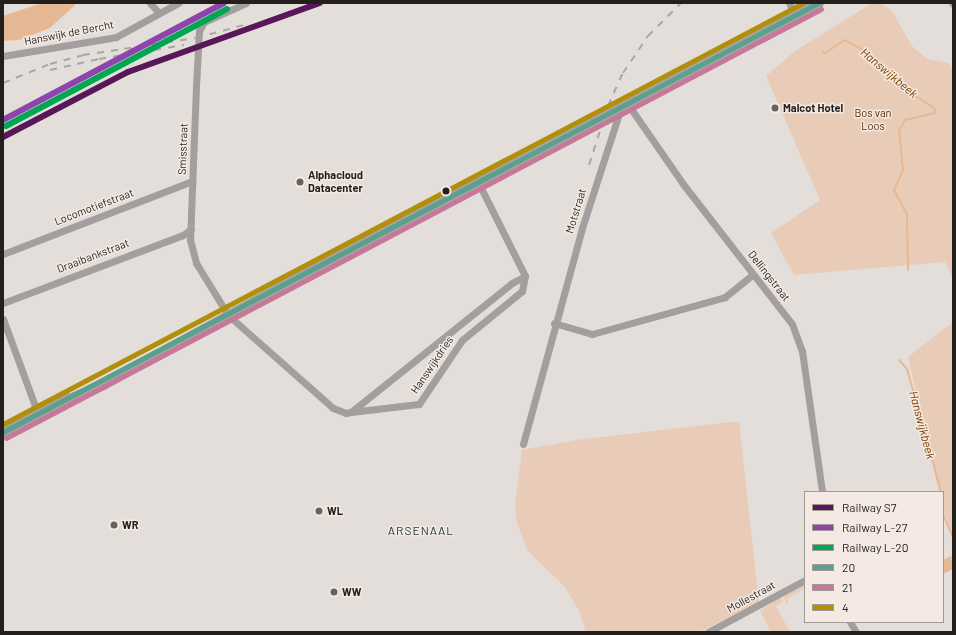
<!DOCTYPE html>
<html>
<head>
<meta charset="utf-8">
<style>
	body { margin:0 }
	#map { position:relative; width:956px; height:635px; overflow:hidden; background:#e3deda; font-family:Barlow,sans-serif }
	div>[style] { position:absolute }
	.green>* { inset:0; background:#e9ccb7 }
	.water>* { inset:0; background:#e7b894 }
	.stream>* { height:2px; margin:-1px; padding:0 1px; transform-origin:1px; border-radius:1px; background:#e7b894 }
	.minor>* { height:7px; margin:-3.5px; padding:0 3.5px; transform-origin:3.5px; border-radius:3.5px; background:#a29f9e }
	.primary>* { height:11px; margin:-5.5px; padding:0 5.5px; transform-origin:5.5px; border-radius:5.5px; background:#a6a29f }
	.rail>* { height:2px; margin-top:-1px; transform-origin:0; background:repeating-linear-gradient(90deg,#a9a7a4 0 7px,transparent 0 14px) }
	.minor-bridge>* { height:7px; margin:-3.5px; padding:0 3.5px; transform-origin:3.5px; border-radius:3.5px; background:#a29f9e }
	.bus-1>* { height:5px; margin:-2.5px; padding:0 2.5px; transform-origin:2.5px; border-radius:2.5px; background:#5ba08f }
	.bus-2>* { height:5px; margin:-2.5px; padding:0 2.5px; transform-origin:2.5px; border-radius:2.5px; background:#c6789b }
	.bus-3>* { height:5px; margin:-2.5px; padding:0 2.5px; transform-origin:2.5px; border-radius:2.5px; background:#b28f0a }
	.rail-1>* { height:6px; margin:-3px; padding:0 3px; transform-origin:3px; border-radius:3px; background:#571759 }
	.rail-2>* { height:6px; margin:-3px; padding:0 3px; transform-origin:3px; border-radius:3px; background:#8e44ad }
	.rail-3>* { height:6px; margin:-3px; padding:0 3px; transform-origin:3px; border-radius:3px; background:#00a651 }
	.dots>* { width:11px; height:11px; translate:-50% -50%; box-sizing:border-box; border:2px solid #f4eae3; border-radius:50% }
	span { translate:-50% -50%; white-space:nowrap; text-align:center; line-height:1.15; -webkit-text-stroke:3px #f4eae3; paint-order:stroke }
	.street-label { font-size:11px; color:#231f1d }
	.poi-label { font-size:11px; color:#231f1d; font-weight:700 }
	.left { translate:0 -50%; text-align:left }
	.park-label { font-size:11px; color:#532902 }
	.water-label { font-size:12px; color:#7c4002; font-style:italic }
	.neighbourhood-label { font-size:12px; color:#193a3f; letter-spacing:1px }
	.frame { position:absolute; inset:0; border:4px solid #231f1d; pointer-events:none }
	.legend { position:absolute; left:804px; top:491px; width:140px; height:132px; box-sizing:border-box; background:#f4eae3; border:1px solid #a09994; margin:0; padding:5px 7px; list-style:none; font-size:12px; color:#231f1d }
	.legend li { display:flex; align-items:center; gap:8px; height:20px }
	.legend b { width:20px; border:1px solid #a09994 }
</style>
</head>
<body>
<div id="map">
	<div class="green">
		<i style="clip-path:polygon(872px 3px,881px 3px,892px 11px,912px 46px,927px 59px,949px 63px,953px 71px,953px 280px,945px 262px,794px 275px,771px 233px,820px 200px,766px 76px,795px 51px)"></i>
		<i style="clip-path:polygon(953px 322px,953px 535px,943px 509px,943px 492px,939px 492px,908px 357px)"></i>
		<i style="clip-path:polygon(739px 421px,759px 602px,700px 632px,586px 632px,579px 611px,565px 587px,527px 550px,517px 523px,515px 505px,522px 450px,576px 440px)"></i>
		<i style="clip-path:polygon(805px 583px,805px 588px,787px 599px,789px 603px,787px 604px,783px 596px)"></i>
		<i style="clip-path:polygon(780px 597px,783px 602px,776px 606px,790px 632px,771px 632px,760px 611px)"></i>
	</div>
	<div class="water">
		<i style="clip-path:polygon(42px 3px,77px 3px,50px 28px,19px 40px,3px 41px,3px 16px)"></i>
		<i style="clip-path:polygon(951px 556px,953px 569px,943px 574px,943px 560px)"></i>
	</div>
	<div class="stream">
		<i style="left:822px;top:51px;width:4px;rotate:34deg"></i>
		<i style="left:825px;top:53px;width:24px;rotate:-33deg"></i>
		<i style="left:845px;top:40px;width:6px;rotate:31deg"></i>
		<i style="left:850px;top:43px;width:19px;rotate:28deg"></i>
		<i style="left:867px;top:52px;width:52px;rotate:44.2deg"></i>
		<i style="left:904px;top:88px;width:37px;rotate:34deg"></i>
		<i style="left:935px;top:109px;width:4px;rotate:90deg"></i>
		<i style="left:935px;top:113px;width:31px;rotate:167deg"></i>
		<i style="left:905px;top:120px;width:13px;rotate:119deg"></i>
		<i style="left:899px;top:131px;width:39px;rotate:84deg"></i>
		<i style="left:903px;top:170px;width:22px;rotate:114deg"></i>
		<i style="left:894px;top:190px;width:27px;rotate:62deg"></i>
		<i style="left:907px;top:214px;width:56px;rotate:89deg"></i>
		<i style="left:899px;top:360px;width:12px;rotate:48deg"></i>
		<i style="left:907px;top:369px;width:128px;rotate:74.5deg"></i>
		<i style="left:943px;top:514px;width:26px;rotate:67deg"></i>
	</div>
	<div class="minor">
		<i style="left:150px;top:3px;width:13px;rotate:48deg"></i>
		<i style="left:789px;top:3px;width:14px;rotate:60deg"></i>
		<i style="left:952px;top:3px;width:1px;rotate:45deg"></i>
		<i style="left:199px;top:31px;width:10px;rotate:-61deg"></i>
		<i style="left:204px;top:22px;width:46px;rotate:-24.3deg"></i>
		<i style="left:3px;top:56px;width:115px;rotate:-9.5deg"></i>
		<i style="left:116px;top:37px;width:71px;rotate:-28.7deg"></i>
		<i style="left:196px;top:86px;width:154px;rotate:92.2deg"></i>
		<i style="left:190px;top:240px;width:24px;rotate:75deg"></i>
		<i style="left:196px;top:263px;width:61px;rotate:58.4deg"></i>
		<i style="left:228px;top:315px;width:140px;rotate:41.5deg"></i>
		<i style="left:333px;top:408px;width:14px;rotate:21deg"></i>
		<i style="left:346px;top:413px;width:5px;rotate:-11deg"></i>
		<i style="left:627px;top:103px;width:98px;rotate:55.3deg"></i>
		<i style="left:683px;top:184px;width:177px;rotate:52.1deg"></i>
		<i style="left:792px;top:324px;width:29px;rotate:70deg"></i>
		<i style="left:802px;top:351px;width:142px;rotate:81.9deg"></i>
		<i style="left:478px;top:182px;width:105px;rotate:63.4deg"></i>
		<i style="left:525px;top:276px;width:15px;rotate:152deg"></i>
		<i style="left:512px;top:283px;width:206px;rotate:141.3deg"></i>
		<i style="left:351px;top:412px;width:68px;rotate:-6.7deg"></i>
		<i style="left:419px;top:404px;width:77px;rotate:-56.1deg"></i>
		<i style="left:462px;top:340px;width:77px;rotate:-39.2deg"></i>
		<i style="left:522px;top:291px;width:15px;rotate:-79deg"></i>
		<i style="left:3px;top:254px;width:203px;rotate:-21.1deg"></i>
		<i style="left:3px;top:303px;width:192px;rotate:-20.7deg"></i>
		<i style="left:183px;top:235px;width:10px;rotate:-37deg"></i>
		<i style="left:3px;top:319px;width:101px;rotate:69.8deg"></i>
		<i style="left:554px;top:323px;width:40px;rotate:16deg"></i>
		<i style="left:592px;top:334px;width:138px;rotate:-15.5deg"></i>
		<i style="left:725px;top:297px;width:36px;rotate:-39deg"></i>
		<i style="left:523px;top:444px;width:224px;rotate:-74.7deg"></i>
		<i style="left:582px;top:228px;width:127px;rotate:-72.1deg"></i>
		<i style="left:850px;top:622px;width:12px;rotate:59deg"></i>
		<i style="left:708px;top:632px;width:110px;rotate:-28.2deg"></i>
	</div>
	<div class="primary">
		<i style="left:60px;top:403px;width:47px;rotate:-23.8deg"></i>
		<i style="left:103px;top:384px;width:294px;rotate:-28.7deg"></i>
		<i style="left:361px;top:243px;width:516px;rotate:-27.71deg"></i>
		<i style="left:3px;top:432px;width:72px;rotate:-28.4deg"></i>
	</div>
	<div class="rail">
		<i style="left:50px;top:70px;width:50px;rotate:-12.7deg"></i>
		<i style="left:99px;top:59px;width:86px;rotate:-9.4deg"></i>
		<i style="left:3px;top:83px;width:51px;rotate:-22deg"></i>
		<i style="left:50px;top:64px;width:34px;rotate:-15deg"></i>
		<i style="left:83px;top:55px;width:114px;rotate:-8.6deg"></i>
		<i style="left:196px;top:38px;width:50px;rotate:-15.2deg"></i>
		<i style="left:589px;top:165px;width:62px;rotate:-72.1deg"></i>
		<i style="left:608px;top:106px;width:36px;rotate:-66deg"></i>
		<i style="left:623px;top:73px;width:45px;rotate:-56deg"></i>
		<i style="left:648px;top:36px;width:47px;rotate:-45deg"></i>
	</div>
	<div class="minor-bridge">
		<i style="left:196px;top:86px;width:55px;rotate:-86.9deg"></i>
	</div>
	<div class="bus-1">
		<i style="left:3px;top:432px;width:921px;rotate:-27.76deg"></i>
	</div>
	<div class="bus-2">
		<i style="left:6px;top:438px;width:921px;rotate:-27.76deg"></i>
	</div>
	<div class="bus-3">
		<i style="left:3px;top:424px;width:904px;rotate:-27.76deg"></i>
	</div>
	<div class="rail-1">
		<i style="left:3px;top:137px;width:141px;rotate:-27.5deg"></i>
		<i style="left:128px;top:72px;width:204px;rotate:-19.8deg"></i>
	</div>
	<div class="rail-2">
		<i style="left:3px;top:120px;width:250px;rotate:-27.9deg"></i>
	</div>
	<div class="rail-3">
		<i style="left:6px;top:126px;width:250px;rotate:-27.9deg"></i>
	</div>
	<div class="dots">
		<i style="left:775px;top:108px;background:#66625f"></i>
		<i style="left:300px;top:182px;background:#66625f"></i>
		<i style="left:446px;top:191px;background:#231f1d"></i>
		<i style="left:319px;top:511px;background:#66625f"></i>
		<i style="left:114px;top:525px;background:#66625f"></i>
		<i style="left:334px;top:592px;background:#66625f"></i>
	</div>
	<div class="street-label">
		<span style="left:69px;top:33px;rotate:-11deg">Hanswijk de Bercht</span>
		<span style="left:183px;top:149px;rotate:-88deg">Smisstraat</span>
		<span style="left:94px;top:207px;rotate:-21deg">Locomotiefstraat</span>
		<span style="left:576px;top:211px;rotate:-73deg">Motstraat</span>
		<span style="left:93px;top:256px;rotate:-21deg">Draaibankstraat</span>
		<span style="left:769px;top:276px;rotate:52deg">Dellingstraat</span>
		<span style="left:432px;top:365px;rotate:-56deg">Hanswijkdries</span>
		<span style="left:751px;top:597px;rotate:-29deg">Mollestraat</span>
	</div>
	<div class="poi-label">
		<span class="left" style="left:783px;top:108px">Malcot Hotel</span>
		<span class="left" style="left:308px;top:182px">Alphacloud<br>Datacenter</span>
		<span class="left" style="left:327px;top:511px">WL</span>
		<span class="left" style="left:122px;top:525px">WR</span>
		<span class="left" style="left:342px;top:592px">WW</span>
	</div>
	<div class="park-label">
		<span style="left:873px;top:120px">Bos van<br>Loos</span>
	</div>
	<div class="water-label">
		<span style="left:889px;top:73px;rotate:40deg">Hanswijkbeek</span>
		<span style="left:922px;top:425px;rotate:75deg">Hanswijkbeek</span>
	</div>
	<div class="neighbourhood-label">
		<span style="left:421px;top:531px">ARSENAAL</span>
	</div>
	<div class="frame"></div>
	<ul class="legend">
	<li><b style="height:5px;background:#571759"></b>Railway S7</li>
	<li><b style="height:5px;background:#8e44ad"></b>Railway L-27</li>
	<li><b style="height:5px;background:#00a651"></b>Railway L-20</li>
	<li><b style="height:5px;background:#5ba08f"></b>20</li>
	<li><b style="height:5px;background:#c6789b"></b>21</li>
	<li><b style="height:5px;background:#b28f0a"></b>4</li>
	</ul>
</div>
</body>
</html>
